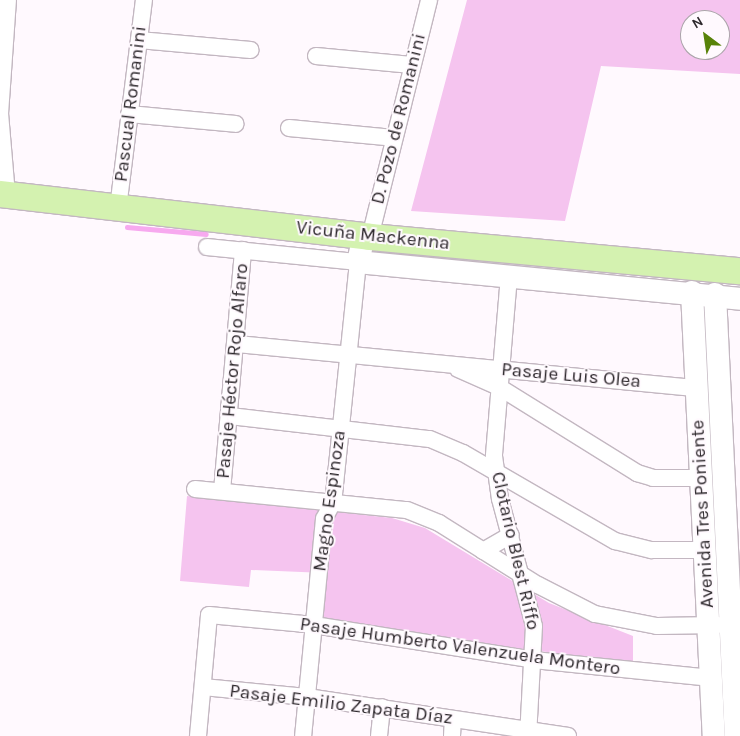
<!DOCTYPE html>
<html>
<head>
<meta charset="utf-8">
<style>
	body { margin:0 }
	#map { position:relative; width:740px; height:736px; overflow:hidden; background:#fff9fe; font-family:Karla,sans-serif }
	div>[style] { position:absolute }
	.green>* { inset:0; background:#f5c4ef }
	.stream>* { height:4.5px; margin:-2.25px; padding:0 2.25px; transform-origin:2.25px; border-radius:2.25px; background:#f7a9ef }
	.roads { filter:drop-shadow(1px 0 #c3b7c1) drop-shadow(-1px 0 #c3b7c1) drop-shadow(0 1px #c3b7c1) drop-shadow(0 -1px #c3b7c1) }
	.street>* { height:16px; margin:-8px; padding:0 8px; transform-origin:8px; border-radius:8px; background:#fff }
	.secondary>* { height:22px; margin:-11px; padding:0 11px; transform-origin:11px; border-radius:11px; background:#fff }
	.primary>* { height:26px; margin:-13px; padding:0 13px; transform-origin:13px; border-radius:13px; background:#d4f2b0 }
	span { translate:-50% -50%; white-space:nowrap; text-align:center; line-height:1.15; -webkit-text-stroke:4px #fff9fe; paint-order:stroke }
	.street-label { font-size:19px; color:#2d282c }
	.north { position:absolute; left:680px; top:10px; width:50px; height:50px; box-sizing:border-box; background:#fff9fe; border:1px solid #aba5aa; border-radius:50%; rotate:329deg; font-size:14px; font-weight:700; line-height:20px; text-align:center; color:#2d282c }
	.north::after { content:''; display:block; margin:auto; width:18px; height:22px; background:#588209; clip-path:polygon(50% 0,100% 100%,50% 72%,0 100%) }
</style>
</head>
<body>
<div id="map">
	<div class="green">
		<i style="clip-path:polygon(evenodd,467px 0,740px 0,740px 74px,601px 66px,565px 221px,411px 211px,467px 0,690px 20px,720px 20px,720px 50px,690px 50px,690px 20px)"></i>
		<i style="clip-path:polygon(187px 496px,392px 518px,425px 528px,549px 603px,633px 636px,633px 663px,320px 623px,325px 573px,251px 570px,249px 587px,180px 581px)"></i>
	</div>
	<div class="stream">
		<i style="left:127px;top:227px;width:79px;rotate:5.1deg"></i>
	</div>
	<div class="roads">
		<div class="street">
			<i style="left:139px;top:40px;width:112px;rotate:5.1deg"></i>
			<i style="left:316px;top:56px;width:96px;rotate:5.4deg"></i>
			<i style="left:129px;top:114px;width:107px;rotate:5.3deg"></i>
			<i style="left:289px;top:128px;width:105px;rotate:5.4deg"></i>
			<i style="left:7px;top:195px;width:81px;rotate:-94.9deg"></i>
			<i style="left:0;top:114px;width:114px;rotate:-86deg"></i>
			<i style="left:118px;top:208px;width:210px;rotate:-82.9deg"></i>
			<i style="left:370px;top:237px;width:244px;rotate:-76deg"></i>
			<i style="left:207px;top:247px;width:152px;rotate:5.7deg"></i>
			<i style="left:358px;top:262px;width:241px;rotate:95.9deg"></i>
			<i style="left:333px;top:502px;width:19px;rotate:118deg"></i>
			<i style="left:324px;top:519px;width:218px;rotate:95.5deg"></i>
			<i style="left:509px;top:276px;width:181px;rotate:94.8deg"></i>
			<i style="left:494px;top:456px;width:43px;rotate:82.1deg"></i>
			<i style="left:500px;top:499px;width:131px;rotate:75deg"></i>
			<i style="left:534px;top:626px;width:110px;rotate:93.1deg"></i>
			<i style="left:237px;top:344px;width:462px;rotate:5.5deg"></i>
			<i style="left:458px;top:369px;width:45px;rotate:23.7deg"></i>
			<i style="left:499px;top:387px;width:163px;rotate:31.9deg"></i>
			<i style="left:637px;top:473px;width:17px;rotate:17deg"></i>
			<i style="left:653px;top:478px;width:48px"></i>
			<i style="left:230px;top:416px;width:201px;rotate:6.6deg"></i>
			<i style="left:430px;top:439px;width:36px;rotate:23deg"></i>
			<i style="left:463px;top:453px;width:176px;rotate:30.1deg"></i>
			<i style="left:615px;top:541px;width:38px;rotate:14deg"></i>
			<i style="left:652px;top:550px;width:53px"></i>
			<i style="left:195px;top:489px;width:213px;rotate:5.7deg"></i>
			<i style="left:407px;top:510px;width:35px;rotate:22deg"></i>
			<i style="left:439px;top:523px;width:117px;rotate:32.1deg"></i>
			<i style="left:538px;top:585px;width:64px;rotate:27deg"></i>
			<i style="left:595px;top:614px;width:63px;rotate:11deg"></i>
			<i style="left:657px;top:626px;width:61px;rotate:-0.9deg"></i>
			<i style="left:222px;top:491px;width:242px;rotate:-85deg"></i>
			<i style="left:483px;top:551px;width:32px;rotate:-30deg"></i>
			<i style="left:203px;top:687px;width:104px;rotate:5.5deg"></i>
			<i style="left:307px;top:697px;width:264px;rotate:8.5deg"></i>
			<i style="left:198px;top:736px;width:121px;rotate:-84.8deg"></i>
			<i style="left:209px;top:615px;width:105px;rotate:5.4deg"></i>
			<i style="left:314px;top:625px;width:223px;rotate:9deg"></i>
			<i style="left:534px;top:660px;width:178px;rotate:5.8deg"></i>
			<i style="left:379px;top:736px;width:29px;rotate:-84deg"></i>
			<i style="left:452px;top:736px;width:17px;rotate:-87deg"></i>
		</div>
		<div class="secondary">
			<i style="left:364px;top:236px;width:27px;rotate:103deg"></i>
			<i style="left:358px;top:262px;width:384px;rotate:5.5deg"></i>
			<i style="left:692px;top:292px;width:445px;rotate:87.2deg"></i>
			<i style="left:715px;top:294px;width:442px;rotate:87.3deg"></i>
		</div>
		<div class="primary">
			<i style="left:0;top:194px;width:372px;rotate:6.6deg"></i>
			<i style="left:370px;top:237px;width:372px;rotate:5.3deg"></i>
		</div>
	</div>
	<div class="street-label">
		<span style="left:131px;top:104px;rotate:-83deg">Pascual Romanini</span>
		<span style="left:399px;top:119px;rotate:-76deg">D. Pozo de Romanini</span>
		<span style="left:373px;top:236px;rotate:6deg">Vicuña Mackenna</span>
		<span style="left:233px;top:371px;rotate:-85deg">Pasaje Héctor Rojo Alfaro</span>
		<span style="left:571px;top:376px;rotate:5deg">Pasaje Luis Olea</span>
		<span style="left:330px;top:501px;rotate:-82deg">Magno Espinoza</span>
		<span style="left:703px;top:514px;rotate:-93deg">Avenida Tres Poniente</span>
		<span style="left:515px;top:551px;rotate:77deg">Clotario Blest Riffo</span>
		<span style="left:460px;top:647px;rotate:8deg">Pasaje Humberto Valenzuela Montero</span>
		<span style="left:341px;top:705px;rotate:7deg">Pasaje Emilio Zapata Díaz</span>
	</div>
	<div class="north">N</div>
</div>
</body>
</html>
